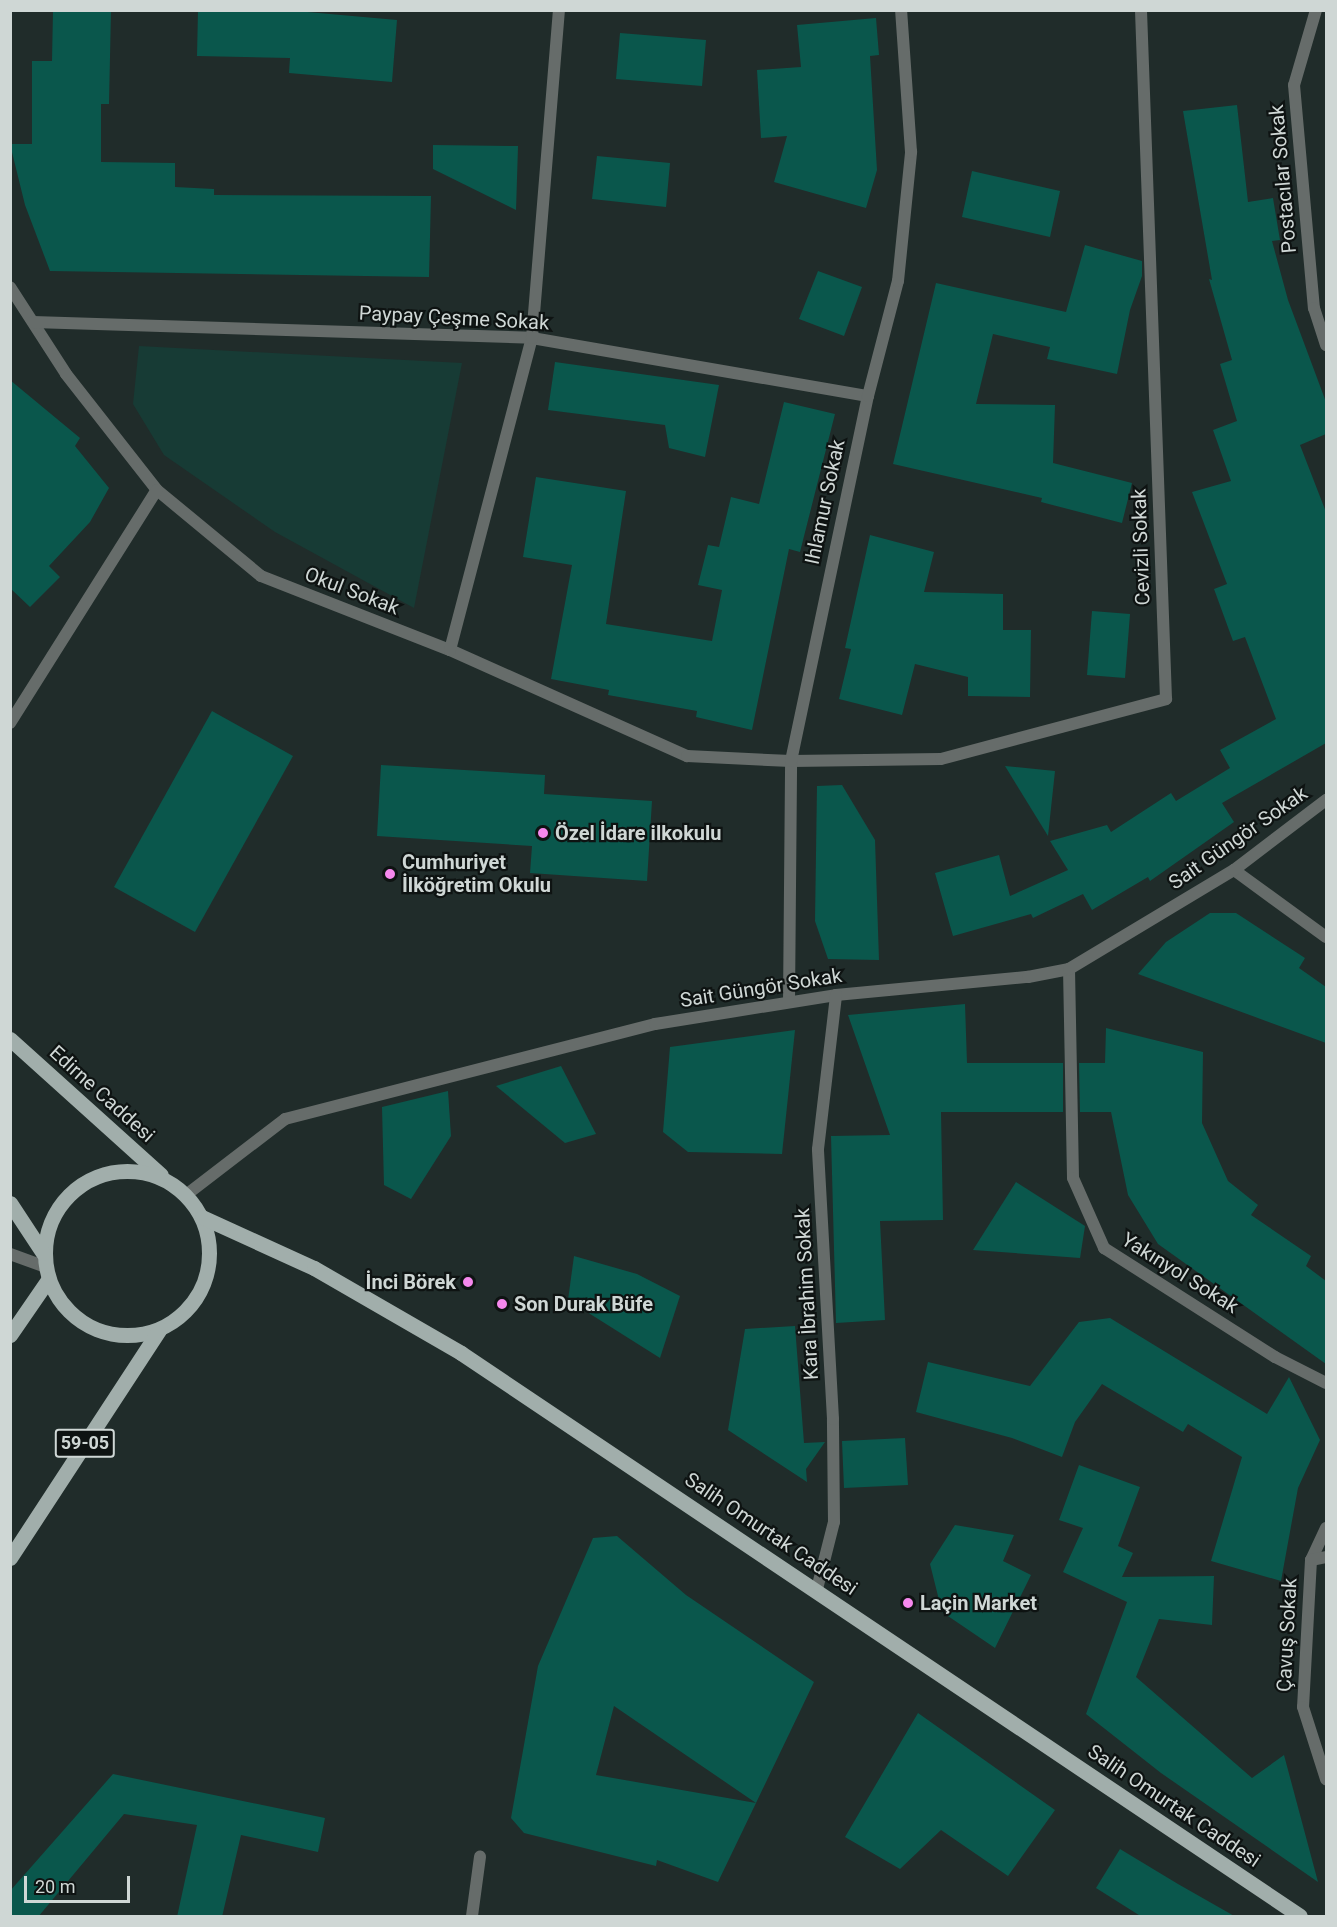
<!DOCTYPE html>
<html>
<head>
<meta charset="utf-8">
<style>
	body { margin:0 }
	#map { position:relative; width:1337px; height:1927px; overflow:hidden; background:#202c2a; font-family:Roboto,sans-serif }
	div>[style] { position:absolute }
	.green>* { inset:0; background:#173b35 }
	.building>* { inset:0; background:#0a574c }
	.minor>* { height:12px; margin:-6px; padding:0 6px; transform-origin:6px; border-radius:6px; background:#666c6a }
	.primary>* { height:15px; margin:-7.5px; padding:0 7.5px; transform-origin:7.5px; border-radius:7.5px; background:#a1aeab }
	.primary>.ring { margin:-7.5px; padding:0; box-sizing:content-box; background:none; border:15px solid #a1aeab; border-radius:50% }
	.dots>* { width:16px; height:16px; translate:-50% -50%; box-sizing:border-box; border:3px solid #0e1312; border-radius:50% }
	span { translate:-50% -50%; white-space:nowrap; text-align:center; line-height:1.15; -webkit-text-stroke:4.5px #0e1312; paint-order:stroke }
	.shield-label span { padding:2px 4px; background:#0e1312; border:2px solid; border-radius:4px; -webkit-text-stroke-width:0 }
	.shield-label { font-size:18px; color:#cfd7d5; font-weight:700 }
	.street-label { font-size:20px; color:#cfd7d5 }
	.poi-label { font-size:20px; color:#cfd7d5; font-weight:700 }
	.left { translate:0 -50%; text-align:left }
	.right { translate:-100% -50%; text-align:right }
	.frame { position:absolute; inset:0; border:12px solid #cfd7d5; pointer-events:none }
	.scale { position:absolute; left:24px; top:1876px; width:106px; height:27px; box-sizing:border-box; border:3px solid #cfd7d5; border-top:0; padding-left:8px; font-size:18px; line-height:21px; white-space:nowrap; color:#cfd7d5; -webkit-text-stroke:4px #0e1312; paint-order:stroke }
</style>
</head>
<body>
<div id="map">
	<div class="green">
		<i style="clip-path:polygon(139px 346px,462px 363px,414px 608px,275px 532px,164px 455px,133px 404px)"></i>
	</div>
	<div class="building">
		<i style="clip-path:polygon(53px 10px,111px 10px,109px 104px,101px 104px,101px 162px,175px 163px,175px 187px,214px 189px,214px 195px,431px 196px,429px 277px,50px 271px,25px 205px,10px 144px,32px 144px,32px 61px,52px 61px)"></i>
		<i style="clip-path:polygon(198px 10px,285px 10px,397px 20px,392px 82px,289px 73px,290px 58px,197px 56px)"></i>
		<i style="clip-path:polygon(876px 18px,879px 55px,870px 56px,877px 170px,866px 208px,774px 182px,787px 136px,761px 138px,757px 70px,801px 67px,797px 25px)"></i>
		<i style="clip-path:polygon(620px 33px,706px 40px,702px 86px,616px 79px)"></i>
		<i style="clip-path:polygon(1237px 105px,1248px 202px,1273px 198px,1280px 240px,1272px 241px,1288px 300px,1326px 402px,1326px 434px,1300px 445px,1326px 512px,1326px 743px,1222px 803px,1234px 822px,1150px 881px,1148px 877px,1092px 910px,1083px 894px,1033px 918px,1031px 914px,953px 936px,935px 873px,999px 855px,1010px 896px,1068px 870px,1050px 841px,1107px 825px,1111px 832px,1171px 793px,1176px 801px,1230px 768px,1220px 750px,1276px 719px,1245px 637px,1233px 641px,1214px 589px,1227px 584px,1192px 492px,1231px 481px,1213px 430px,1237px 421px,1220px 364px,1232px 360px,1209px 279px,1212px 280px,1183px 111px)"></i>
		<i style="clip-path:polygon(433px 145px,518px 146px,516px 210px,433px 169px)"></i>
		<i style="clip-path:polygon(597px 156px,670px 163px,666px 207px,592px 199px)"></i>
		<i style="clip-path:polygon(972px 171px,1060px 191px,1050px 237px,962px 217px)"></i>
		<i style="clip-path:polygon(1085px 245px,1142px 261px,1142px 276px,1130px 310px,1117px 374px,1047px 359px,1050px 347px,993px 334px,976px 404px,1055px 405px,1053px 463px,1132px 483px,1122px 523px,1041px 502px,1042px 498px,893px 464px,936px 283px,1066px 312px)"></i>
		<i style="clip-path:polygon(818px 271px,862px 287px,844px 336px,799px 319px)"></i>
		<i style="clip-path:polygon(555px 362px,719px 385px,705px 457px,669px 448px,665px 425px,548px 410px)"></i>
		<i style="clip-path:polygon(10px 380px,80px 438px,75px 446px,109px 488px,90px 522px,49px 566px,60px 577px,30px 607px,10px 588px)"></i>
		<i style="clip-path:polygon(784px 402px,835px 414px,800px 552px,789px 549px,752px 730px,696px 717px,697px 711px,608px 695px,609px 690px,551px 679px,572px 565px,523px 557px,536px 477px,626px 491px,606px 624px,712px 641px,722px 590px,698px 585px,708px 545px,719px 547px,731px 497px,759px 504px)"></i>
		<i style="clip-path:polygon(870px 535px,934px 552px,924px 592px,1003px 594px,1003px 630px,1031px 630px,1030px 697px,968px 696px,968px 677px,915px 664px,902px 715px,839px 699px,851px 649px,845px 648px)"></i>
		<i style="clip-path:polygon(1092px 611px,1130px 614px,1125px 678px,1087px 675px)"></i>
		<i style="clip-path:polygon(212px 711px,293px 756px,195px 932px,114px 887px)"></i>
		<i style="clip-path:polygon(381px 765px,545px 775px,544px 794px,652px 801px,647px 881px,530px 873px,532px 846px,377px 836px)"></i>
		<i style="clip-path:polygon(1005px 766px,1055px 771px,1048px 836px)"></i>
		<i style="clip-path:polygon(842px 785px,875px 840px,879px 960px,828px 959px,815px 921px,817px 786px)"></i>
		<i style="clip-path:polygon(1210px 913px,1236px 913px,1305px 958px,1299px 968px,1326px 987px,1326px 1043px,1138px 974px,1166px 942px)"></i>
		<i style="clip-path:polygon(965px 1004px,967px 1063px,1063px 1063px,1063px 1112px,941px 1112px,943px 1220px,880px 1221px,885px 1320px,836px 1323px,831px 1136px,890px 1135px,848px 1015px)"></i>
		<i style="clip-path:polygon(1106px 1028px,1203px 1052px,1202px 1123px,1228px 1181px,1258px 1205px,1251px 1215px,1311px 1256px,1306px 1266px,1326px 1281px,1326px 1364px,1158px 1244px,1128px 1195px,1111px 1112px,1080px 1112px,1079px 1063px,1105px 1063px)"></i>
		<i style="clip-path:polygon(795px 1030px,782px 1154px,688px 1152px,663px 1132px,670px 1047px)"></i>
		<i style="clip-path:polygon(561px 1066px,596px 1134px,565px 1143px,496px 1086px)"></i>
		<i style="clip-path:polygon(448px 1091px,451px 1136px,411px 1199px,384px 1185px,382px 1107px)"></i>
		<i style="clip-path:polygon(1016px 1182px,1085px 1226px,1080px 1258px,973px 1250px)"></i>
		<i style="clip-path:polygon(574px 1256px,637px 1274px,680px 1296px,660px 1358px,568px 1300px)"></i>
		<i style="clip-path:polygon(1110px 1318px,1267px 1414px,1289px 1377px,1320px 1440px,1298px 1488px,1281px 1581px,1211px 1561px,1242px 1457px,1188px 1424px,1183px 1432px,1102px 1384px,1075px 1422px,1062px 1457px,1012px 1438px,916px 1412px,928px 1362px,1030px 1386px,1079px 1322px)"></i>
		<i style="clip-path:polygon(795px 1326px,804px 1443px,825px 1442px,806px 1469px,807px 1482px,728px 1430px,745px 1329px)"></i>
		<i style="clip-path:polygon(905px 1438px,908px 1485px,844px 1488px,842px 1441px)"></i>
		<i style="clip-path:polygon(1079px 1465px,1140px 1487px,1118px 1546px,1133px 1553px,1122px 1577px,1214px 1576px,1212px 1625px,1159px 1619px,1136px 1677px,1252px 1778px,1284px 1755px,1318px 1882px,1161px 1773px,1086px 1714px,1127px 1602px,1063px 1572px,1083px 1528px,1059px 1520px)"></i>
		<i style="clip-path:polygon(955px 1525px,1014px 1535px,1003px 1561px,1031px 1575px,995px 1648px,942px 1612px,930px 1564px)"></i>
		<i style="clip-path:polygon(617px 1536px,686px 1595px,814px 1682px,756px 1803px,614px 1706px,596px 1775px,756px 1803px,718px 1882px,657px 1860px,656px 1866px,524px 1833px,511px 1818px,538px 1666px,593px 1538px)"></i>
		<i style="clip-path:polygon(918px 1713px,1055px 1810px,1008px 1876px,941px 1830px,900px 1869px,845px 1837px)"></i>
		<i style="clip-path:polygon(113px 1774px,325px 1818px,318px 1852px,241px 1835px,222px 1917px,177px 1917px,197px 1825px,124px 1814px,38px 1917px,10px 1917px,10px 1891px)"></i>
		<i style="clip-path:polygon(1120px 1849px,1178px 1884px,1236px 1917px,1142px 1917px,1096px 1888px)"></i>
	</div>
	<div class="minor">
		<i style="left:1316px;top:10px;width:78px;rotate:106.3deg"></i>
		<i style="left:1294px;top:85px;width:224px;rotate:84.9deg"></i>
		<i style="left:1314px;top:308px;width:39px;rotate:72deg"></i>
		<i style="left:10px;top:287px;width:103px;rotate:57.2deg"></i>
		<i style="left:66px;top:374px;width:147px;rotate:51.9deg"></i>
		<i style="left:157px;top:490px;width:135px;rotate:39.6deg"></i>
		<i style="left:261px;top:576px;width:203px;rotate:21.4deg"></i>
		<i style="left:450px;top:650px;width:260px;rotate:24.1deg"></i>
		<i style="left:687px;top:756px;width:104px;rotate:2.8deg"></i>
		<i style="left:791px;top:761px;width:150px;rotate:-0.8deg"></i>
		<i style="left:941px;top:759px;width:233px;rotate:-14.9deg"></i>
		<i style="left:1166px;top:699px;width:689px;rotate:-92.08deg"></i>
		<i style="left:33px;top:322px;width:499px;rotate:1.8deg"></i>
		<i style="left:532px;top:338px;width:341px;rotate:9.8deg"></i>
		<i style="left:450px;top:650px;width:323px;rotate:-75.3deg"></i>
		<i style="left:532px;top:338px;width:329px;rotate:-85.3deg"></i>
		<i style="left:10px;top:723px;width:275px;rotate:-57.8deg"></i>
		<i style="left:1234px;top:870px;width:114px;rotate:36.1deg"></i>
		<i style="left:1069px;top:969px;width:209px;rotate:88.9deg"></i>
		<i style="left:1073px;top:1178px;width:77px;rotate:66.1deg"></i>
		<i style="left:1104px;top:1248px;width:203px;rotate:32.5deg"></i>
		<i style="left:1275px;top:1357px;width:57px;rotate:27deg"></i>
		<i style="left:789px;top:1002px;width:241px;rotate:-89.5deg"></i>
		<i style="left:791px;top:761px;width:373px;rotate:-78.1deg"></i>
		<i style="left:868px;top:396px;width:119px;rotate:-75.4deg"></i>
		<i style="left:898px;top:281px;width:130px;rotate:-84.2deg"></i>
		<i style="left:911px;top:152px;width:142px;rotate:-94deg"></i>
		<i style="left:186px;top:1195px;width:125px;rotate:-37.5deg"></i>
		<i style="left:285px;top:1119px;width:382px;rotate:-14.4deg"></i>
		<i style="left:655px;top:1024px;width:183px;rotate:-9.1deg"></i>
		<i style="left:836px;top:995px;width:193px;rotate:-5.4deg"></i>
		<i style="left:1028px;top:977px;width:42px;rotate:-11deg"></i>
		<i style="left:1069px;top:969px;width:192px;rotate:-31deg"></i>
		<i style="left:1234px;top:870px;width:116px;rotate:-37.3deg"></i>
		<i style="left:10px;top:1254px;width:38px;rotate:20deg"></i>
		<i style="left:1326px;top:1528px;width:35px;rotate:115deg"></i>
		<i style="left:1311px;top:1560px;width:147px;rotate:93.1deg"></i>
		<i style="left:1303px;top:1707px;width:76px;rotate:72.3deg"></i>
		<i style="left:1311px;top:1560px;width:15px;rotate:-11deg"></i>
		<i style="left:817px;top:1589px;width:69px;rotate:-75.8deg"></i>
		<i style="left:834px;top:1522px;width:103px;rotate:-90.6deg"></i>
		<i style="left:833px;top:1419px;width:270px;rotate:-93.2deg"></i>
		<i style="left:818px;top:1149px;width:155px;rotate:-83.3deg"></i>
		<i style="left:472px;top:1916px;width:60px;rotate:-82.3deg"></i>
	</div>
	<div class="primary">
		<i style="left:10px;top:1039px;width:203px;rotate:42deg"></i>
		<i class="ring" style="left:45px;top:1171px;width:149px;height:149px"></i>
		<i style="left:10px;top:1203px;width:60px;rotate:56.6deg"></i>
		<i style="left:202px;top:1217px;width:123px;rotate:24.5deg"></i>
		<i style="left:314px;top:1268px;width:170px;rotate:30deg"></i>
		<i style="left:461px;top:1353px;width:1010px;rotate:33.86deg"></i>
		<i style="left:10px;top:1335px;width:67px;rotate:-55.4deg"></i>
		<i style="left:10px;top:1558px;width:274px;rotate:-56.8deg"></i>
	</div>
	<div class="dots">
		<i style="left:543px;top:833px;background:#f688ed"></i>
		<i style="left:390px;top:874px;background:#f688ed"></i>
		<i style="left:468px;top:1282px;background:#f688ed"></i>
		<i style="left:502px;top:1304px;background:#f688ed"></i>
		<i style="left:908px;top:1603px;background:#f688ed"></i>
	</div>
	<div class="shield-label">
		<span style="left:85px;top:1443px">59-05</span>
	</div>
	<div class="street-label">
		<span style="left:1283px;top:179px;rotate:-95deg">Postacılar Sokak</span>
		<span style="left:454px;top:318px;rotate:3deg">Paypay Çeşme Sokak</span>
		<span style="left:825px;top:502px;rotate:-78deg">Ihlamur Sokak</span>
		<span style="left:1141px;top:547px;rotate:-92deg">Cevizli Sokak</span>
		<span style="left:352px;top:591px;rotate:21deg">Okul Sokak</span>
		<span style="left:1238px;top:838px;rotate:-35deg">Sait Güngör Sokak</span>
		<span style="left:761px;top:988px;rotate:-9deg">Sait Güngör Sokak</span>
		<span style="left:102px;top:1094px;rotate:42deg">Edirne Caddesi</span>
		<span style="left:1180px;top:1273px;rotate:32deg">Yakınyol Sokak</span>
		<span style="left:807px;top:1294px;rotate:-93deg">Kara İbrahim Sokak</span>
		<span style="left:771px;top:1534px;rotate:34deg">Salih Omurtak Caddesi</span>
		<span style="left:1287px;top:1635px;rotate:-87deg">Çavuş Sokak</span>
		<span style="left:1174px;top:1806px;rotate:34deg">Salih Omurtak Caddesi</span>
	</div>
	<div class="poi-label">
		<span class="left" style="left:555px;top:833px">Özel İdare ilkokulu</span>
		<span class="left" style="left:402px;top:874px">Cumhuriyet<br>İlköğretim Okulu</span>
		<span class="right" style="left:456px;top:1282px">İnci Börek</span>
		<span class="left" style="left:514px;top:1304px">Son Durak Büfe</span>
		<span class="left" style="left:920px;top:1603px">Laçin Market</span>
	</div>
	<div class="frame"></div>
	<div class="scale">20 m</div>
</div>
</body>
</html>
